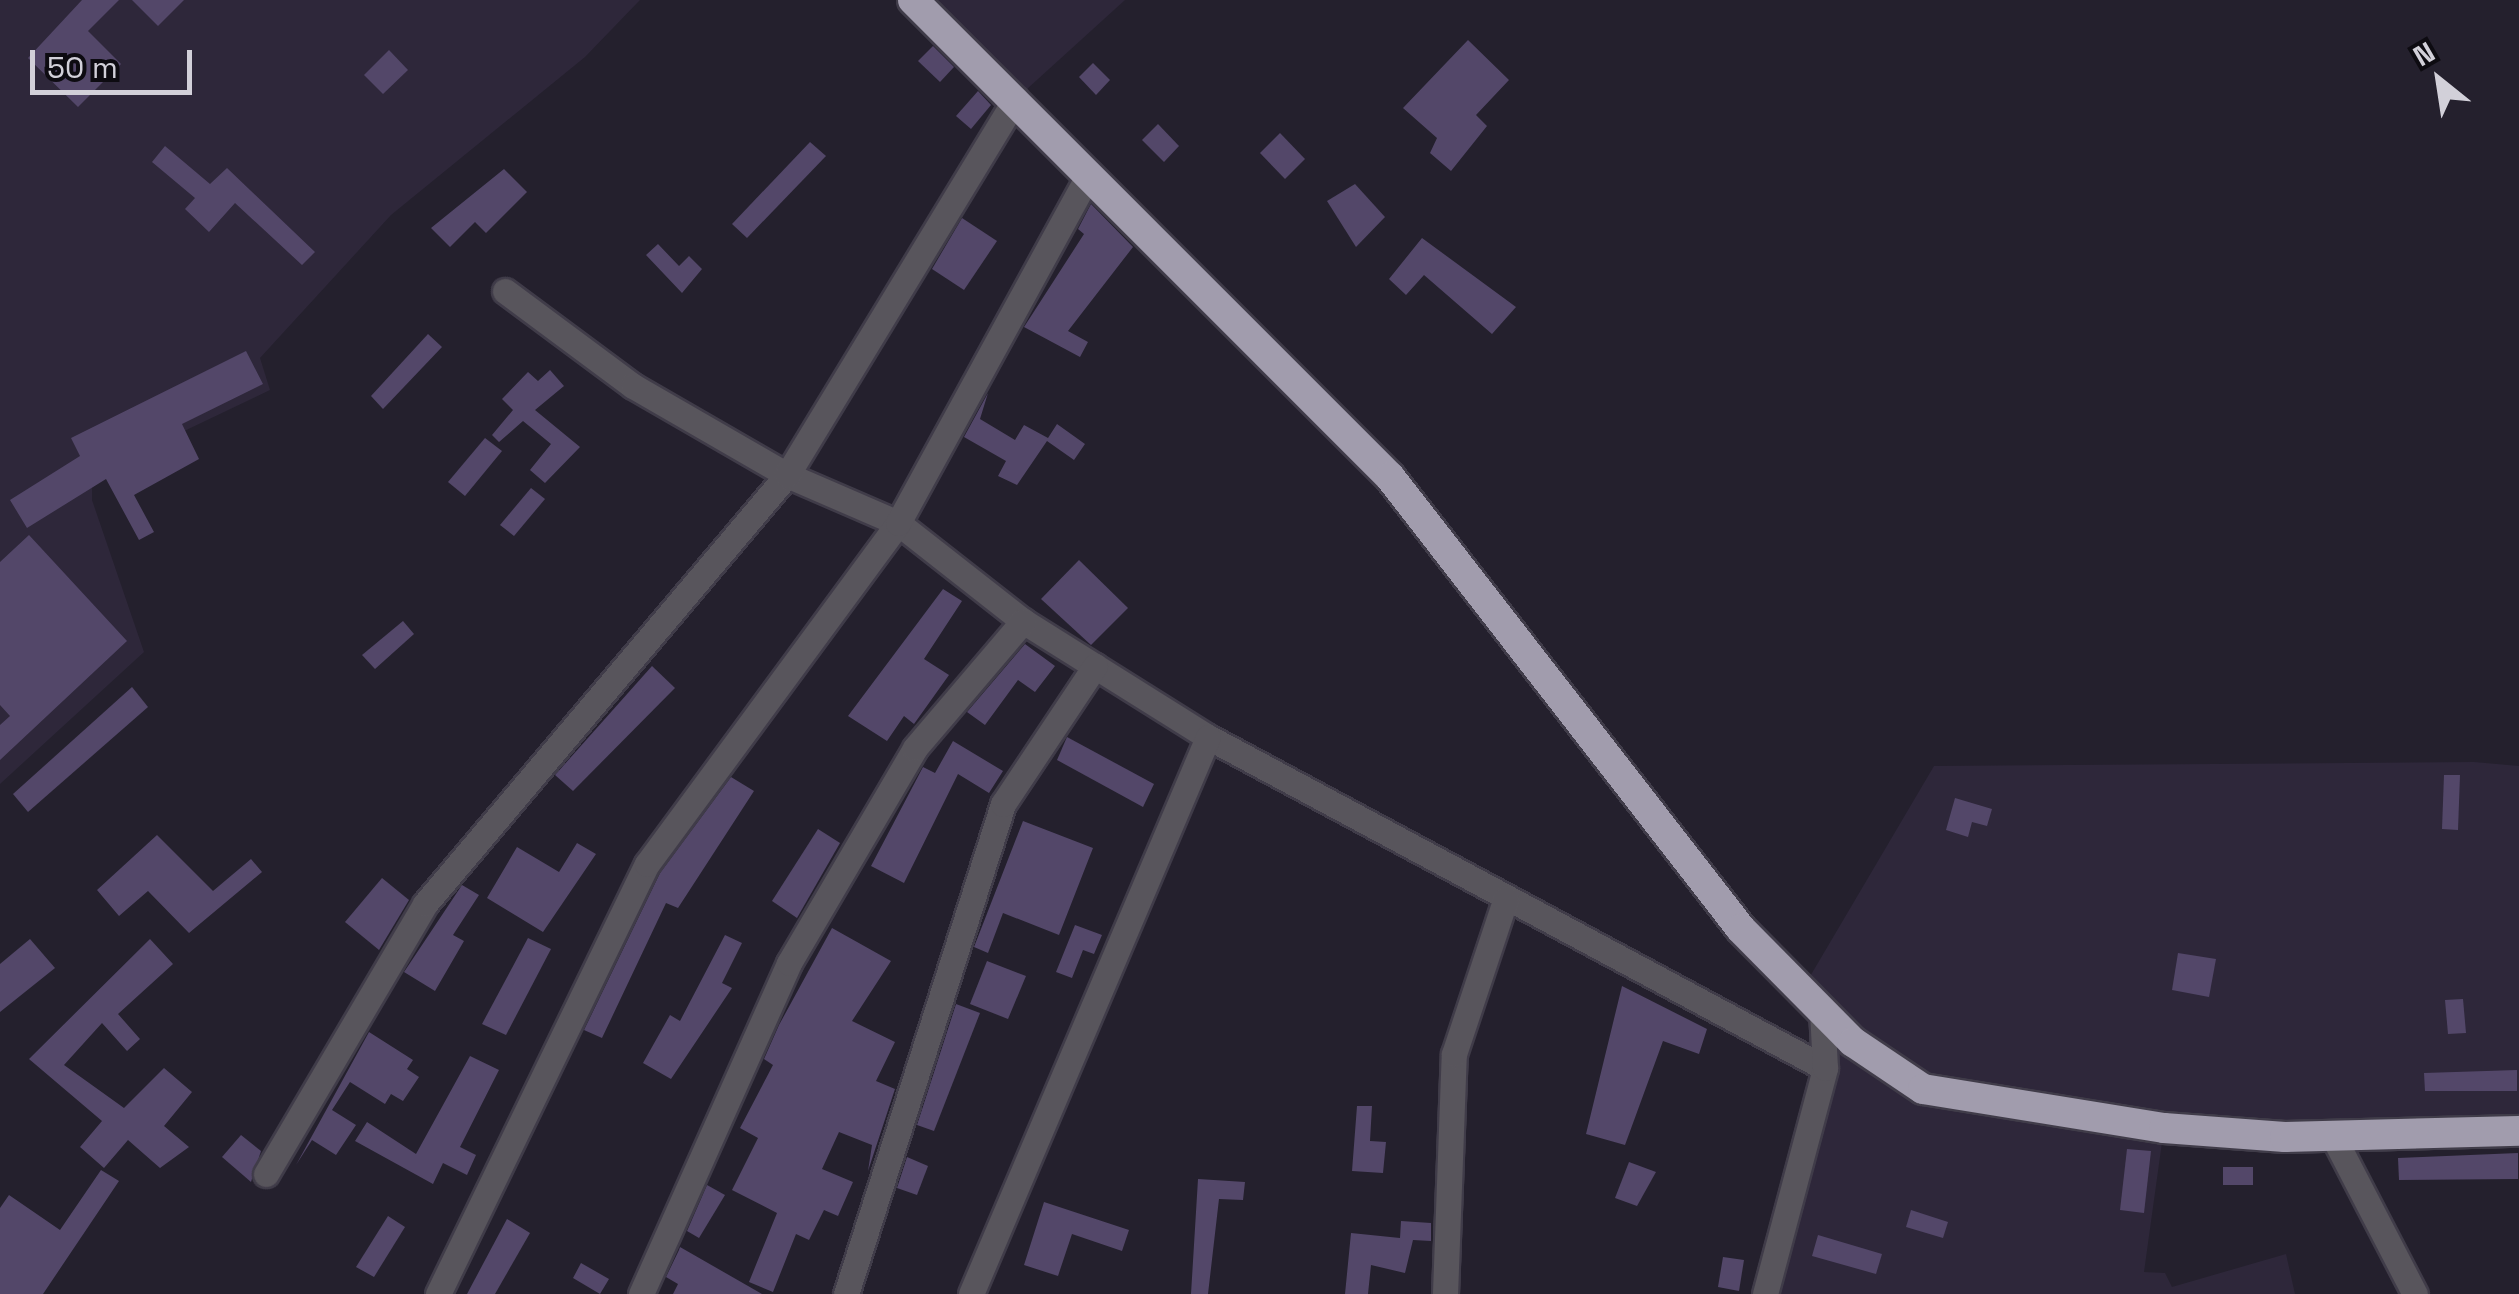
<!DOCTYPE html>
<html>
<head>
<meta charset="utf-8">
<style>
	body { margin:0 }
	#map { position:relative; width:2519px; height:1294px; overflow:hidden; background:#24202d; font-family:"Space Grotesk",sans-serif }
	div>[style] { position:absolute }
	.built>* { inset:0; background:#2e273a }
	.building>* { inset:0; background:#534769 }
	.roads { filter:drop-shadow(2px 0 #403c49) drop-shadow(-2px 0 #403c49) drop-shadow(0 2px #403c49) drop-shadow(0 -2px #403c49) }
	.minor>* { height:25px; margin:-12.5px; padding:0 12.5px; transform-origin:12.5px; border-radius:12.5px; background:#58555c }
	.highway>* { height:30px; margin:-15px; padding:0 15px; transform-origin:15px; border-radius:15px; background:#a19cad }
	span { translate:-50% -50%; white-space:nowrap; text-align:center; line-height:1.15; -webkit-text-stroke:8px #0d0b11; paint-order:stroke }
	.north { position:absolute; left:2389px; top:30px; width:100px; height:100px; -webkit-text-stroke:8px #0d0b11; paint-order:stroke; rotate:330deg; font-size:28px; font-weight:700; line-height:40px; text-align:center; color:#d2d0d9 }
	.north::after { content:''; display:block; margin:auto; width:35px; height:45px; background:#d2d0d9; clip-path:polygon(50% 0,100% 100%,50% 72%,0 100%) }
	.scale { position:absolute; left:30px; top:50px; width:162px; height:45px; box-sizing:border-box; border:5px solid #d2d0d9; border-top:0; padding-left:12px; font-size:30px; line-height:35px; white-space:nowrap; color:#d2d0d9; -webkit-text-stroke:8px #0d0b11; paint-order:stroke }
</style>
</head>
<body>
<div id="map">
	<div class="built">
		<i style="clip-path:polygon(0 0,640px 0,585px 57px,391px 215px,260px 358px,270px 390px,92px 475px,92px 500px,144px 652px,0 784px)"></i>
		<i style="clip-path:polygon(913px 0,1125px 0,1016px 99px)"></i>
		<i style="clip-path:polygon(2474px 762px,2519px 766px,2519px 1131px,2164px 1128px,2144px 1272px,2165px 1273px,2172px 1287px,2286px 1254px,2295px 1294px,1765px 1294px,1825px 1068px,1802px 990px,1934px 766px)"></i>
	</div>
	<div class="building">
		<i style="clip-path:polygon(82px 0,119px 0,88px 31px,121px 64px,78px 107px,28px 58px)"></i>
		<i style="clip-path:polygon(132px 0,184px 0,158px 26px)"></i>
		<i style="clip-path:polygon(1468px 40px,1509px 80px,1476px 115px,1487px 126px,1451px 171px,1430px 153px,1437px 138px,1403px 108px)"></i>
		<i style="clip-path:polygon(933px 46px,954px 67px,940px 82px,918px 61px)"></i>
		<i style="clip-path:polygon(389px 50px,408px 70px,383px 94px,364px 75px)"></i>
		<i style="clip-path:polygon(1093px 63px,1110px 80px,1096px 95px,1079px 77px)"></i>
		<i style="clip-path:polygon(978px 91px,991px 105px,971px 129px,956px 116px)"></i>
		<i style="clip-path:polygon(1158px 124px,1179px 146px,1164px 162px,1142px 140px)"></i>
		<i style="clip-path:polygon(1280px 133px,1305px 159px,1285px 179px,1260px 153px)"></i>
		<i style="clip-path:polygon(810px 142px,826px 156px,747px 238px,732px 224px)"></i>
		<i style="clip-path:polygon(165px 146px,210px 184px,227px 168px,315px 252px,302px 265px,235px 203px,209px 232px,185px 209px,195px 198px,152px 162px)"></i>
		<i style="clip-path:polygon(504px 169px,527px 192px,486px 233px,475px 222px,450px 247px,431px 228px)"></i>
		<i style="clip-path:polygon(1355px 184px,1385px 217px,1356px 247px,1327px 201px)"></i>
		<i style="clip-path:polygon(1091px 204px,1133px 247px,1068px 331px,1088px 342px,1080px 357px,1024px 327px,1084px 234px,1078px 229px)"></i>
		<i style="clip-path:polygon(962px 218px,997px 241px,964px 290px,932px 269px)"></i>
		<i style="clip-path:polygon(1422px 238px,1516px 307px,1492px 334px,1424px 275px,1406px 295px,1389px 279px)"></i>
		<i style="clip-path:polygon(658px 244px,679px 266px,689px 256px,702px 269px,682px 293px,646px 255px)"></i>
		<i style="clip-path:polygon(428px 334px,442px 347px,383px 409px,371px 396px)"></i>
		<i style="clip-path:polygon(246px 351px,263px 384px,182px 424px,199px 459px,134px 495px,154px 532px,139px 540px,106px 479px,27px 528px,10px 500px,80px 456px,71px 438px)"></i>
		<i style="clip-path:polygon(550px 370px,564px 386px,535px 410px,580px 447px,545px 483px,530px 470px,551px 444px,523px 421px,499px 442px,492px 435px,513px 410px,502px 399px,528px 372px,538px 381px)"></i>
		<i style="clip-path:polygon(988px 393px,980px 419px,1015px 440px,1024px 425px,1048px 438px,1057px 424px,1085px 444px,1074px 460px,1047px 441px,1017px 485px,998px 476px,1006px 461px,964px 437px)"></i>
		<i style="clip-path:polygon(485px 438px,502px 451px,465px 496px,448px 482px)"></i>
		<i style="clip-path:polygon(531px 488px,545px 499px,514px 536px,500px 525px)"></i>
		<i style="clip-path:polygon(29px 535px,127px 641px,0 760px,0 725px,10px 716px,0 705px,0 562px)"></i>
		<i style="clip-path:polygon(1079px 560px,1128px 608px,1091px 645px,1041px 599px)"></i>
		<i style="clip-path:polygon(943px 589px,962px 601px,924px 659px,949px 675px,914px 724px,904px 716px,887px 741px,848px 716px)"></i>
		<i style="clip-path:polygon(403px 621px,414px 634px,375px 669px,362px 655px)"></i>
		<i style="clip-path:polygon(1025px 644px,1055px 666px,1035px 692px,1018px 680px,985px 725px,967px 712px)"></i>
		<i style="clip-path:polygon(652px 666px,675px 688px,573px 791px,555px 775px)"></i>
		<i style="clip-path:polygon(132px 687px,148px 707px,28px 812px,13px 794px)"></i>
		<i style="clip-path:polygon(1067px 737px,1154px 784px,1143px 807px,1057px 760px)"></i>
		<i style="clip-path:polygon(953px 741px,1003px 771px,989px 793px,958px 774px,904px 883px,871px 866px,923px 767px,935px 773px)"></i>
		<i style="clip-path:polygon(2444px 775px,2460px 775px,2458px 830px,2442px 829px)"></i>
		<i style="clip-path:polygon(731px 777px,754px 791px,678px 908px,666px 903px,602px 1038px,584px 1030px,660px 873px)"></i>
		<i style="clip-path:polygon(1955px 798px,1992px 809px,1987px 826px,1972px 822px,1968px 837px,1946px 830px)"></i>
		<i style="clip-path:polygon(1023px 821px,1093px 848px,1059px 935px,1003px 913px,988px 953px,974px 947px)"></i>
		<i style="clip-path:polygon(818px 829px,840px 843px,797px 918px,772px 901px)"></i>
		<i style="clip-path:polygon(157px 835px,213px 891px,251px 859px,262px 872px,189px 933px,148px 891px,119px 916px,97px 890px)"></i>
		<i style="clip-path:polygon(577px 843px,596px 854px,543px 932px,487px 898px,517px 847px,559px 872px)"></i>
		<i style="clip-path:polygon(382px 878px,409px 900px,379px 950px,345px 922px)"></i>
		<i style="clip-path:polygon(462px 885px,479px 895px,453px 935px,464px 941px,435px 991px,404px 972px)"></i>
		<i style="clip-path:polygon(1075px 925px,1102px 935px,1094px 954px,1083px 950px,1072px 978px,1056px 972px)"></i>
		<i style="clip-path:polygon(832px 928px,891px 961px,852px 1021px,895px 1042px,876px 1081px,895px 1089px,868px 1171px,872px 1145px,839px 1132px,822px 1169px,853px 1182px,838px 1216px,824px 1210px,809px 1240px,796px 1234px,773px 1292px,749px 1282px,777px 1213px,732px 1190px,758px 1138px,740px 1128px,773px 1065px,764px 1059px,779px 1025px)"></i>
		<i style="clip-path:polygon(725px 935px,742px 943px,722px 983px,732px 988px,671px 1079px,643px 1063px,670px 1015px,680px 1021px)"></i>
		<i style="clip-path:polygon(528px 938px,551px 949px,506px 1035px,482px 1024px)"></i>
		<i style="clip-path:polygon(30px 939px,55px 968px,0 1012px,0 964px)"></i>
		<i style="clip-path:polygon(150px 939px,173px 964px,118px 1014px,140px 1039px,127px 1051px,102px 1023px,64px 1065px,124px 1108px,164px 1068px,192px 1092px,164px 1126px,189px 1147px,160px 1168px,128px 1140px,104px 1168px,80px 1147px,102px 1121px,29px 1059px)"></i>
		<i style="clip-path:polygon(2178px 953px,2216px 959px,2209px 997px,2172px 990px)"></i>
		<i style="clip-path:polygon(987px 961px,1026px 976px,1008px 1019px,970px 1004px)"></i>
		<i style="clip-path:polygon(1622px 986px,1707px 1029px,1699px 1054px,1663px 1041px,1625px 1145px,1586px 1134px)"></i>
		<i style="clip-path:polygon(2463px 999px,2466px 1033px,2448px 1034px,2445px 1000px)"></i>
		<i style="clip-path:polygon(956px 1004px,980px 1013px,934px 1131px,917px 1125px)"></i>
		<i style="clip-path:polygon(369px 1032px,413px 1060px,407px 1069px,419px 1077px,403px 1101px,391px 1094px,385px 1104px,350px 1082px,332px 1110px,356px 1125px,336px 1155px,312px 1140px,296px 1165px)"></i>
		<i style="clip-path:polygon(470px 1056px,499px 1070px,460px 1147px,476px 1155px,467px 1175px,443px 1163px,433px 1184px,355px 1141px,367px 1122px,416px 1154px)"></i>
		<i style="clip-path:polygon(2517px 1070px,2517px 1091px,2425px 1091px,2424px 1073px)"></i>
		<i style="clip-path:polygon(1357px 1106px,1372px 1106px,1370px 1141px,1386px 1142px,1383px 1173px,1352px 1171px)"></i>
		<i style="clip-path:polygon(241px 1135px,261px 1151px,251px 1182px,222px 1157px)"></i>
		<i style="clip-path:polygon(2127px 1149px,2151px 1151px,2144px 1213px,2120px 1210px)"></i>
		<i style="clip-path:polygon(2518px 1153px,2518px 1179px,2399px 1180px,2398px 1158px)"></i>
		<i style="clip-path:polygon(907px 1157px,928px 1166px,917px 1195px,897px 1188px)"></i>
		<i style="clip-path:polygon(1629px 1162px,1656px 1172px,1637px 1206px,1615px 1198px)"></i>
		<i style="clip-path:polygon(2223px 1167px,2253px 1167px,2253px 1185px,2223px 1185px)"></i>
		<i style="clip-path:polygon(101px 1170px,119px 1181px,43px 1294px,0 1294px,0 1208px,9px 1195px,60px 1230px)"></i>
		<i style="clip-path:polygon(1198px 1179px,1245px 1182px,1243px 1200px,1219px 1199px,1208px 1294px,1191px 1294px)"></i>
		<i style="clip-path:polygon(707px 1185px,725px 1195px,699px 1238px,687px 1231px)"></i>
		<i style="clip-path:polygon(1044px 1202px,1129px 1230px,1122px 1251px,1072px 1234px,1058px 1276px,1024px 1265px)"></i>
		<i style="clip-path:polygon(1911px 1210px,1948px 1222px,1943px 1238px,1906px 1227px)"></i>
		<i style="clip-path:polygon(388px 1216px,405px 1227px,374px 1277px,356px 1267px)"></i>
		<i style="clip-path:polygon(507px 1219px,530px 1233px,495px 1294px,467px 1294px)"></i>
		<i style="clip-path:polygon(1401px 1221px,1431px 1223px,1431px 1241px,1413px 1240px,1405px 1273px,1371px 1265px,1368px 1294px,1345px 1294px,1351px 1233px,1400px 1238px)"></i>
		<i style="clip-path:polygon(1818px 1235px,1882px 1254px,1876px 1274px,1812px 1256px)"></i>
		<i style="clip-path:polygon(679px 1250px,680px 1247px,762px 1294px,673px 1294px,678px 1284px,666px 1277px)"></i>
		<i style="clip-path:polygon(1723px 1257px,1744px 1260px,1739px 1291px,1718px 1287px)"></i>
		<i style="clip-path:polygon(581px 1263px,609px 1279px,600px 1294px,573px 1278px)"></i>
	</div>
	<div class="roads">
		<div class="minor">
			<i style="left:505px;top:291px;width:159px;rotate:36.6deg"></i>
			<i style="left:633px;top:386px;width:178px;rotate:30deg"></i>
			<i style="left:787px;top:475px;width:121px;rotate:23.4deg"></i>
			<i style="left:898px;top:523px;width:159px;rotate:38.1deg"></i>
			<i style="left:1023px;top:621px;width:218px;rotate:32.1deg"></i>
			<i style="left:1208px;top:737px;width:700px;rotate:28.21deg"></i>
			<i style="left:2333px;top:1136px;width:178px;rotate:62.6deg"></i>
			<i style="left:266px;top:1174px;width:313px;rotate:-59.5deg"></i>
			<i style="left:425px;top:904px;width:561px;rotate:-49.84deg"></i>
			<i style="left:787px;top:475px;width:440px;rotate:-58.7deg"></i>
			<i style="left:438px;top:1294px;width:478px;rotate:-64.1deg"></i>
			<i style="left:647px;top:864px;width:423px;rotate:-53.6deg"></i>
			<i style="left:898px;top:523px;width:398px;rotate:-61.3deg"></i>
			<i style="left:641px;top:1294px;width:363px;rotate:-65.9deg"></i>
			<i style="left:789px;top:963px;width:249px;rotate:-59.6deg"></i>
			<i style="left:915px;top:748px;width:167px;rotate:-49.6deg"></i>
			<i style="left:846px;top:1294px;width:515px;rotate:-72.23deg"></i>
			<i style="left:1003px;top:804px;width:166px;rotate:-56.3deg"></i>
			<i style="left:971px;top:1294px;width:605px;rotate:-66.95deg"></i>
			<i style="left:1445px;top:1294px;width:240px;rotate:-87.9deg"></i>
			<i style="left:1454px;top:1054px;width:164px;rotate:-71.6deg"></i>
			<i style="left:1765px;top:1294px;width:234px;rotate:-75.1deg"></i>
			<i style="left:1825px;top:1068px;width:58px;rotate:-93deg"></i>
		</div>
		<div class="highway">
			<i style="left:913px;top:0;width:675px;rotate:45deg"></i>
			<i style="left:1390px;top:477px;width:572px;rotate:52.17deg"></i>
			<i style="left:1741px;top:929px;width:159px;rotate:45.3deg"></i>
			<i style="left:1853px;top:1042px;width:84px;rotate:33.9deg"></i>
			<i style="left:1923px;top:1089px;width:244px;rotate:9.2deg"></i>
			<i style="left:2164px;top:1128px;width:121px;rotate:4.3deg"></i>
			<i style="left:2285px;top:1137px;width:234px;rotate:-1.5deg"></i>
		</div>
	</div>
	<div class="north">N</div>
	<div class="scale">50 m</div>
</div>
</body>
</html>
